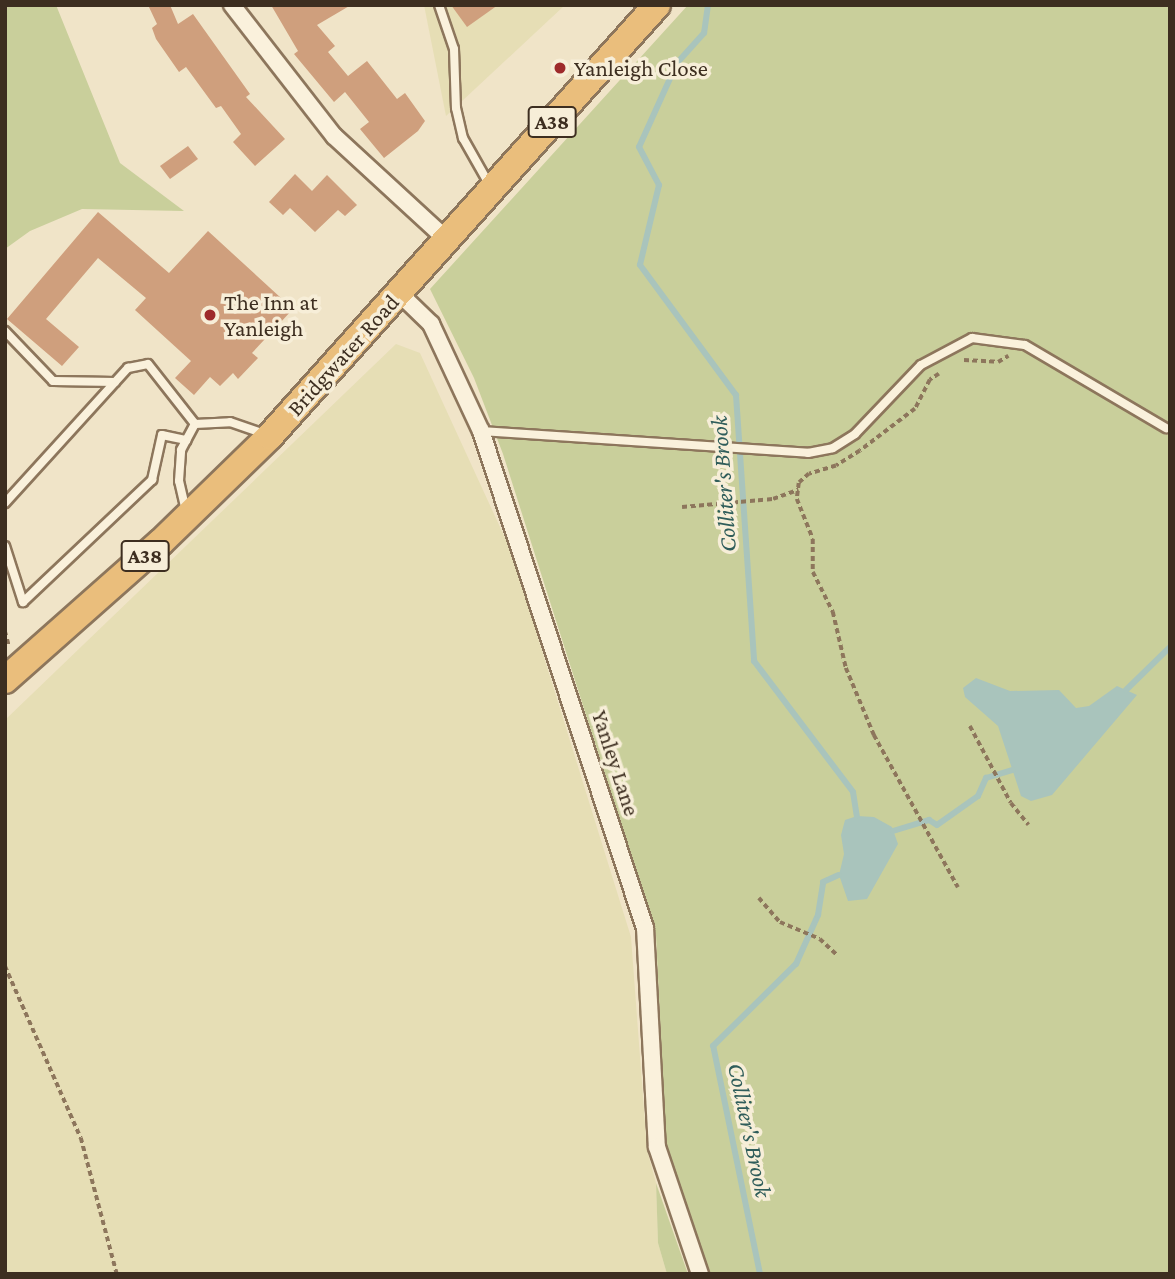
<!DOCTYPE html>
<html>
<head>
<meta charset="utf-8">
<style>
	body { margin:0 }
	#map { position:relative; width:1175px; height:1279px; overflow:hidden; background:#f0e4c8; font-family:"Crimson Pro",serif }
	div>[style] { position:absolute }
	.farmland>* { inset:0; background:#e6deb5 }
	.green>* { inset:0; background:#c9cf9b }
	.water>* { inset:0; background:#a9c4bc }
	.stream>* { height:6px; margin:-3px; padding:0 3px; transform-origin:3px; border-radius:3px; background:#a9c4bc }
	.building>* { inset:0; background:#cf9f7d }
	.path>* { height:3.5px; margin-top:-1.75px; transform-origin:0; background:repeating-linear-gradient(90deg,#8d765c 0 5px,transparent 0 8.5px) }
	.roads { filter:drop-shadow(2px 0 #8d765c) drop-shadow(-2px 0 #8d765c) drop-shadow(0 2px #8d765c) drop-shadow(0 -2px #8d765c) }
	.service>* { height:8px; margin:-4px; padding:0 4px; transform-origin:4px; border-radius:4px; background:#faf1dc }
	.minor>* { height:16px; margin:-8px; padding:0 8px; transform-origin:8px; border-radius:8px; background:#faf1dc }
	.trunk>* { height:26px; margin:-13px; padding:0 13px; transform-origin:13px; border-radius:13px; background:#eabe7c }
	.dots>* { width:19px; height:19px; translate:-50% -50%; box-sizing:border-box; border:4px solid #f7eed8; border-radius:50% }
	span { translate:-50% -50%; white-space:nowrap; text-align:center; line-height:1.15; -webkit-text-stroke:7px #f7eed8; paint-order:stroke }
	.shield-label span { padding:2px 5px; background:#f7eed8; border:2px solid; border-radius:5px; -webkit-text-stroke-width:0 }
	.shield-label { font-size:21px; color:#3d2e20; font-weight:700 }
	.poi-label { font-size:23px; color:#3d2e20 }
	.left { translate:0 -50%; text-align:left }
	.street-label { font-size:23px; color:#3d2e20 }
	.water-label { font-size:24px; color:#2f5d5a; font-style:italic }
	.frame { position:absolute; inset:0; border:7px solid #3d2e20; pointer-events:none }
</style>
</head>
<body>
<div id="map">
	<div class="farmland">
		<i style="clip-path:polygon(424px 5px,565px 5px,446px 116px)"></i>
		<i style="clip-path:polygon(396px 344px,420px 353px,511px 551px,631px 937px,647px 1150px,656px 1183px,658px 1243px,667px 1274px,5px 1274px,5px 720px)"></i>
	</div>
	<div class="green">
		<i style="clip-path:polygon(5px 5px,56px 5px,120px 163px,184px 211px,82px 209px,30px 231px,5px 249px)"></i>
		<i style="clip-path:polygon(688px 5px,1170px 5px,1170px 1274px,710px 1274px,666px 1144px,656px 935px,503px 454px,474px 378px,430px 289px)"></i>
		<i style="clip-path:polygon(656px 1183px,688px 1274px,667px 1274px,658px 1243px)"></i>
	</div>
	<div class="water">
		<i style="clip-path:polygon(976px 678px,1010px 691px,1059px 690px,1076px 708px,1089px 706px,1117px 686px,1137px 695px,1052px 795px,1031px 801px,1021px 796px,998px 726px,965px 697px,963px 688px)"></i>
		<i style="clip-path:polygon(857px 816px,874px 817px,892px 827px,898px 844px,867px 899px,848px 901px,839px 875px,844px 854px,841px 835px,845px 820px)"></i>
	</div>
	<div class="stream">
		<i style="left:708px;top:5px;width:28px;rotate:98deg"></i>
		<i style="left:704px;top:33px;width:40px;rotate:132deg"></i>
		<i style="left:677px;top:63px;width:92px;rotate:114.3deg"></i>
		<i style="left:639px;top:147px;width:43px;rotate:62.2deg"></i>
		<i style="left:659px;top:185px;width:82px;rotate:103.4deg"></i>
		<i style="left:640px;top:265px;width:162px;rotate:53.6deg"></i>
		<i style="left:736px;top:395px;width:267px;rotate:86.1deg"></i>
		<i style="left:754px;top:661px;width:164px;rotate:52.9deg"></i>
		<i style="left:853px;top:792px;width:24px;rotate:81deg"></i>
		<i style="left:1126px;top:690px;width:62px;rotate:-44.3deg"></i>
		<i style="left:893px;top:831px;width:38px;rotate:-17deg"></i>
		<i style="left:929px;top:820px;width:9px;rotate:32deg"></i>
		<i style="left:937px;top:825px;width:50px;rotate:-35.3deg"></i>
		<i style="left:978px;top:796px;width:20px;rotate:-66deg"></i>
		<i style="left:986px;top:778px;width:28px;rotate:-17deg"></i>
		<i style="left:760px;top:1274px;width:233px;rotate:-101.6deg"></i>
		<i style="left:713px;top:1046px;width:117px;rotate:-44.7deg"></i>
		<i style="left:796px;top:964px;width:54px;rotate:-65.8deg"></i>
		<i style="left:818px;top:915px;width:33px;rotate:-81deg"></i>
		<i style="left:823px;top:882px;width:17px;rotate:-24deg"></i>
	</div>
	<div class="building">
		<i style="clip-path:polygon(148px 5px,170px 5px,178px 24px,193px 14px,250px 94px,246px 97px,285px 139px,255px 166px,233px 142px,241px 134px,221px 106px,216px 108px,186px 67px,179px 72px,156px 39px,152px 28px,157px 24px)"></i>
		<i style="clip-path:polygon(271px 5px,351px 5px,317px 25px,335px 46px,328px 52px,348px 76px,367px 61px,397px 99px,405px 93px,425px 121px,418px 131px,384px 158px,360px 129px,369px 122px,345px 92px,334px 102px,294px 54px,298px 51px)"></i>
		<i style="clip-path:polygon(451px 5px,498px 5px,467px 27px)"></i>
		<i style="clip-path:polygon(188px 146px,198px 159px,170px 179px,160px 166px)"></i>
		<i style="clip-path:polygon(295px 174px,312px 191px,327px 175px,357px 205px,345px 216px,338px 210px,315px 232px,290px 208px,283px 215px,269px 202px)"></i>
		<i style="clip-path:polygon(98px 212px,169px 273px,208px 231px,293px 309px,252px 353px,258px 358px,238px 379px,233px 373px,220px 386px,210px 377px,194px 395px,175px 378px,191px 361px,135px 310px,146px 298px,98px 258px,46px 319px,79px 347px,62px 366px,7px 319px)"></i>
	</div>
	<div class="path">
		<i style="left:964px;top:360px;width:34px;rotate:3deg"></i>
		<i style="left:998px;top:362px;width:12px;rotate:-31deg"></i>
		<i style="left:939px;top:374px;width:11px;rotate:146deg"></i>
		<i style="left:930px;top:380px;width:33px;rotate:117deg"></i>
		<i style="left:915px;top:409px;width:69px;rotate:142.6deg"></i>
		<i style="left:860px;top:451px;width:28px;rotate:148deg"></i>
		<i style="left:836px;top:466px;width:28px;rotate:163deg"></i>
		<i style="left:809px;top:474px;width:13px;rotate:138deg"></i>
		<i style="left:799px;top:483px;width:16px;rotate:97deg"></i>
		<i style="left:797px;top:499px;width:43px;rotate:68.2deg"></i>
		<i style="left:813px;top:539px;width:33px;rotate:90deg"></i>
		<i style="left:813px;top:572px;width:45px;rotate:63.4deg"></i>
		<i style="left:833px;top:612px;width:57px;rotate:76.9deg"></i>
		<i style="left:846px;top:668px;width:73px;rotate:67.3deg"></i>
		<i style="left:874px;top:735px;width:174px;rotate:61.1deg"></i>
		<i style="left:682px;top:507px;width:91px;rotate:-5deg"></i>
		<i style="left:773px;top:499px;width:27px;rotate:-20deg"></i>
		<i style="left:5px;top:631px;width:16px;rotate:75deg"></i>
		<i style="left:970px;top:726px;width:87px;rotate:62deg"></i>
		<i style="left:1011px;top:803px;width:28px;rotate:51deg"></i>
		<i style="left:759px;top:898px;width:32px;rotate:49deg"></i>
		<i style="left:780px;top:922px;width:43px;rotate:23deg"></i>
		<i style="left:820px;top:939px;width:22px;rotate:43deg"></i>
		<i style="left:5px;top:966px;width:188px;rotate:66.2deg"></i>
		<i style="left:81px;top:1138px;width:141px;rotate:75.2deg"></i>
	</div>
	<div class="roads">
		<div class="service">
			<i style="left:439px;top:5px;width:46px;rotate:71.2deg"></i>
			<i style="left:454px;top:49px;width:59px;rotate:88.1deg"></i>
			<i style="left:456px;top:108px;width:31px;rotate:77deg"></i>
			<i style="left:463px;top:138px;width:53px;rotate:60.5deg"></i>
			<i style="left:5px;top:331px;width:69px;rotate:46.2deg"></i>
			<i style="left:53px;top:381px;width:62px;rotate:0.9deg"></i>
			<i style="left:481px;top:431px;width:328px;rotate:3.8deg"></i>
			<i style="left:808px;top:453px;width:25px;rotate:-11deg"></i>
			<i style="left:833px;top:448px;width:26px;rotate:-32deg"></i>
			<i style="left:855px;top:434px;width:95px;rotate:-46.3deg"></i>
			<i style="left:921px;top:365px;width:58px;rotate:-27.9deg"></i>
			<i style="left:972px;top:338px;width:53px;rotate:7.5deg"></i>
			<i style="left:1025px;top:345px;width:164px;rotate:30.5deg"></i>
			<i style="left:5px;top:503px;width:183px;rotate:-47.7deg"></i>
			<i style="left:128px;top:368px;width:20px;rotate:-11deg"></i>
			<i style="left:148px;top:364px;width:76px;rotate:51.9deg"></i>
			<i style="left:186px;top:511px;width:31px;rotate:-103deg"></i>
			<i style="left:179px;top:481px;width:31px;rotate:-86deg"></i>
			<i style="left:181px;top:450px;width:30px;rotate:-62deg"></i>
			<i style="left:195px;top:424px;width:35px;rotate:-3deg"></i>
			<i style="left:230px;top:422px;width:36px;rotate:19deg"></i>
			<i style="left:5px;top:546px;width:59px;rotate:72.2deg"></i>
			<i style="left:23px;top:602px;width:178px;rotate:-43.4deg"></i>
			<i style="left:152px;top:480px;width:46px;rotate:-77.5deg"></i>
			<i style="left:162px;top:435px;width:25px;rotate:12deg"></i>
		</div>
		<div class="minor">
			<i style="left:232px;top:5px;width:166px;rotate:52.1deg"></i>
			<i style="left:334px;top:136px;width:154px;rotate:42.6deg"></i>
			<i style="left:399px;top:293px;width:45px;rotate:44.1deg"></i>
			<i style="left:431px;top:324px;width:118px;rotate:65deg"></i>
			<i style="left:481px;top:431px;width:523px;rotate:71.74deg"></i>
			<i style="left:645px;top:928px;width:219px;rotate:86.9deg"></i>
			<i style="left:657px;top:1147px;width:134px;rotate:71.3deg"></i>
		</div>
		<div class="trunk">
			<i style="left:5px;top:680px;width:207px;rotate:-41.5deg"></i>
			<i style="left:160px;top:543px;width:153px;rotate:-44.2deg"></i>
			<i style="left:270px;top:436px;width:579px;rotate:-48.08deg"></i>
		</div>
	</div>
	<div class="dots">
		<i style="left:560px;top:68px;background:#9e2a2b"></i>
		<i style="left:210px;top:315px;background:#9e2a2b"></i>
	</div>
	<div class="shield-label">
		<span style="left:552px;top:122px">A38</span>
		<span style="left:145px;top:556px">A38</span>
	</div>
	<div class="poi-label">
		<span class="left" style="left:574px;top:68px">Yanleigh Close</span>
		<span class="left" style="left:224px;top:315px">The Inn at<br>Yanleigh</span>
	</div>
	<div class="street-label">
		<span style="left:343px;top:355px;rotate:-48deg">Bridgwater Road</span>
		<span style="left:616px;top:763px;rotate:72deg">Yanley Lane</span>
	</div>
	<div class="water-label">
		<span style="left:723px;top:484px;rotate:-94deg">Colliter's Brook</span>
		<span style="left:750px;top:1130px;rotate:78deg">Colliter's Brook</span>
	</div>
	<div class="frame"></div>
</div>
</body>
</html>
